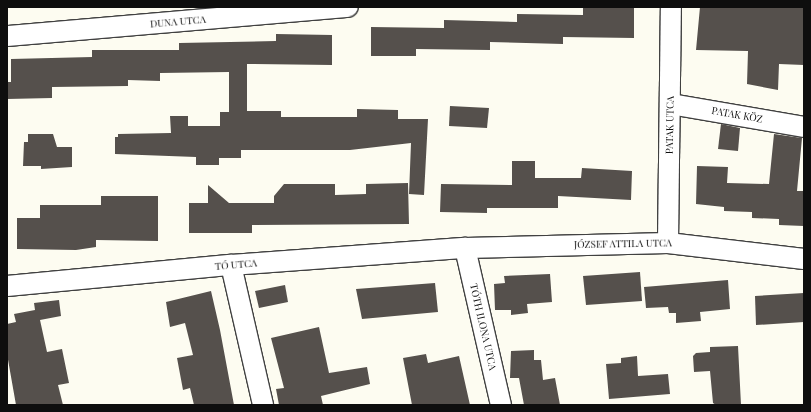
<!DOCTYPE html>
<html>
<head>
<meta charset="utf-8">
<style>
	body { margin:0 }
	#map { position:relative; width:811px; height:412px; overflow:hidden; background:#fdfcf1; font-family:"Playfair Display",serif }
	div>[style] { position:absolute }
	.building>* { inset:0; background:#55504c }
	.roads { filter:drop-shadow(1px 0 #414141) drop-shadow(-1px 0 #414141) drop-shadow(0 1px #414141) drop-shadow(0 -1px #414141) }
	.street>* { height:20px; margin:-10px; padding:0 10px; transform-origin:10px; border-radius:10px; background:#fff }
	span { translate:-50% -50%; white-space:nowrap; text-align:center; line-height:1.15; -webkit-text-stroke:4px #fff; paint-order:stroke }
	.street-label { font-size:10px; color:#0e0e0e }
	.frame { position:absolute; inset:0; border:8px solid #0e0e0e; pointer-events:none }
</style>
</head>
<body>
<div id="map">
	<div class="building">
		<i style="clip-path:polygon(700px 7px,804px 7px,804px 65px,779px 64px,778px 90px,747px 84px,748px 51px,696px 50px)"></i>
		<i style="clip-path:polygon(583px 8px,634px 8px,634px 38px,563px 37px,563px 44px,490px 42px,490px 50px,416px 49px,416px 56px,371px 56px,371px 27px,444px 28px,444px 20px,517px 22px,517px 14px,583px 15px)"></i>
		<i style="clip-path:polygon(276px 34px,332px 35px,332px 65px,247px 64px,247px 111px,281px 111px,281px 117px,357px 117px,357px 109px,398px 110px,398px 119px,428px 119px,424px 195px,409px 194px,411px 143px,350px 150px,241px 150px,241px 158px,219px 158px,219px 165px,196px 165px,196px 157px,115px 154px,115px 137px,118px 137px,118px 134px,171px 133px,170px 116px,188px 116px,188px 126px,220px 126px,220px 112px,229px 112px,229px 72px,160px 73px,160px 81px,128px 80px,128px 86px,52px 87px,52px 98px,7px 99px,7px 82px,11px 82px,11px 59px,92px 57px,92px 50px,179px 50px,179px 43px,276px 41px)"></i>
		<i style="clip-path:polygon(450px 106px,489px 108px,487px 128px,449px 126px)"></i>
		<i style="clip-path:polygon(721px 124px,740px 128px,738px 151px,718px 149px)"></i>
		<i style="clip-path:polygon(28px 134px,53px 134px,57px 147px,72px 147px,72px 167px,41px 169px,41px 166px,23px 166px,24px 142px,28px 142px)"></i>
		<i style="clip-path:polygon(774px 134px,802px 138px,797px 191px,804px 191px,804px 226px,779px 225px,779px 219px,752px 218px,752px 212px,724px 211px,724px 207px,696px 204px,697px 166px,728px 167px,727px 183px,769px 184px)"></i>
		<i style="clip-path:polygon(512px 161px,535px 161px,535px 178px,581px 178px,582px 168px,632px 171px,631px 200px,558px 196px,558px 208px,487px 208px,487px 213px,440px 212px,441px 184px,512px 185px)"></i>
		<i style="clip-path:polygon(408px 183px,409px 224px,252px 225px,252px 233px,189px 233px,189px 203px,208px 203px,208px 185px,229px 203px,274px 203px,274px 196px,284px 184px,335px 184px,335px 195px,366px 194px,366px 184px)"></i>
		<i style="clip-path:polygon(101px 196px,158px 196px,158px 241px,96px 240px,96px 247px,76px 250px,17px 249px,17px 218px,40px 218px,40px 205px,101px 205px)"></i>
		<i style="clip-path:polygon(640px 272px,642px 301px,586px 305px,583px 276px)"></i>
		<i style="clip-path:polygon(550px 274px,552px 302px,527px 304px,528px 313px,511px 315px,511px 310px,495px 310px,494px 284px,505px 283px,504px 276px)"></i>
		<i style="clip-path:polygon(728px 280px,730px 309px,700px 312px,701px 321px,676px 323px,676px 313px,669px 313px,668px 307px,646px 308px,644px 287px)"></i>
		<i style="clip-path:polygon(435px 283px,438px 312px,362px 319px,356px 289px)"></i>
		<i style="clip-path:polygon(285px 285px,288px 302px,259px 308px,255px 291px)"></i>
		<i style="clip-path:polygon(211px 291px,220px 330px,234px 405px,194px 405px,190px 388px,183px 390px,177px 358px,193px 355px,185px 323px,170px 327px,166px 302px)"></i>
		<i style="clip-path:polygon(804px 293px,804px 322px,756px 325px,755px 296px)"></i>
		<i style="clip-path:polygon(59px 300px,61px 316px,40px 320px,47px 352px,62px 349px,69px 383px,58px 385px,63px 405px,16px 405px,7px 354px,7px 324px,16px 322px,14px 314px,35px 310px,34px 303px)"></i>
		<i style="clip-path:polygon(319px 327px,329px 373px,367px 367px,370px 384px,321px 396px,323px 405px,279px 405px,276px 389px,284px 388px,271px 338px)"></i>
		<i style="clip-path:polygon(738px 346px,741px 405px,716px 405px,713px 403px,710px 371px,694px 372px,693px 356px,696px 353px,710px 352px,710px 347px)"></i>
		<i style="clip-path:polygon(534px 350px,534px 360px,541px 360px,543px 380px,555px 378px,560px 405px,524px 405px,519px 378px,510px 378px,511px 351px)"></i>
		<i style="clip-path:polygon(426px 354px,428px 363px,459px 356px,470px 405px,412px 405px,403px 358px)"></i>
		<i style="clip-path:polygon(637px 356px,638px 376px,668px 374px,670px 394px,609px 399px,606px 364px,621px 363px,621px 358px)"></i>
	</div>
	<div class="roads">
		<div class="street">
			<i style="left:7px;top:36px;width:342px;rotate:-4.9deg"></i>
			<i style="left:671px;top:104px;width:135px;rotate:9.8deg"></i>
			<i style="left:668px;top:243px;width:236px;rotate:-89.3deg"></i>
			<i style="left:465px;top:248px;width:161px;rotate:77.1deg"></i>
			<i style="left:231px;top:265px;width:144px;rotate:77.1deg"></i>
			<i style="left:7px;top:286px;width:225px;rotate:-5.4deg"></i>
			<i style="left:231px;top:265px;width:235px;rotate:-4.2deg"></i>
			<i style="left:465px;top:248px;width:203px;rotate:-1.4deg"></i>
			<i style="left:668px;top:243px;width:137px;rotate:6.7deg"></i>
		</div>
	</div>
	<div class="street-label">
		<span style="left:178px;top:22px;rotate:-5deg">DUNA UTCA</span>
		<span style="left:737px;top:115px;rotate:10deg">PATAK KÖZ</span>
		<span style="left:670px;top:125px;rotate:-89deg">PATAK UTCA</span>
		<span style="left:623px;top:244px;rotate:-1deg">JÓZSEF ATTILA UTCA</span>
		<span style="left:236px;top:265px;rotate:-5deg">TÓ UTCA</span>
		<span style="left:483px;top:327px;rotate:77deg">TÓTH ILONA UTCA</span>
	</div>
	<div class="frame"></div>
</div>
</body>
</html>
